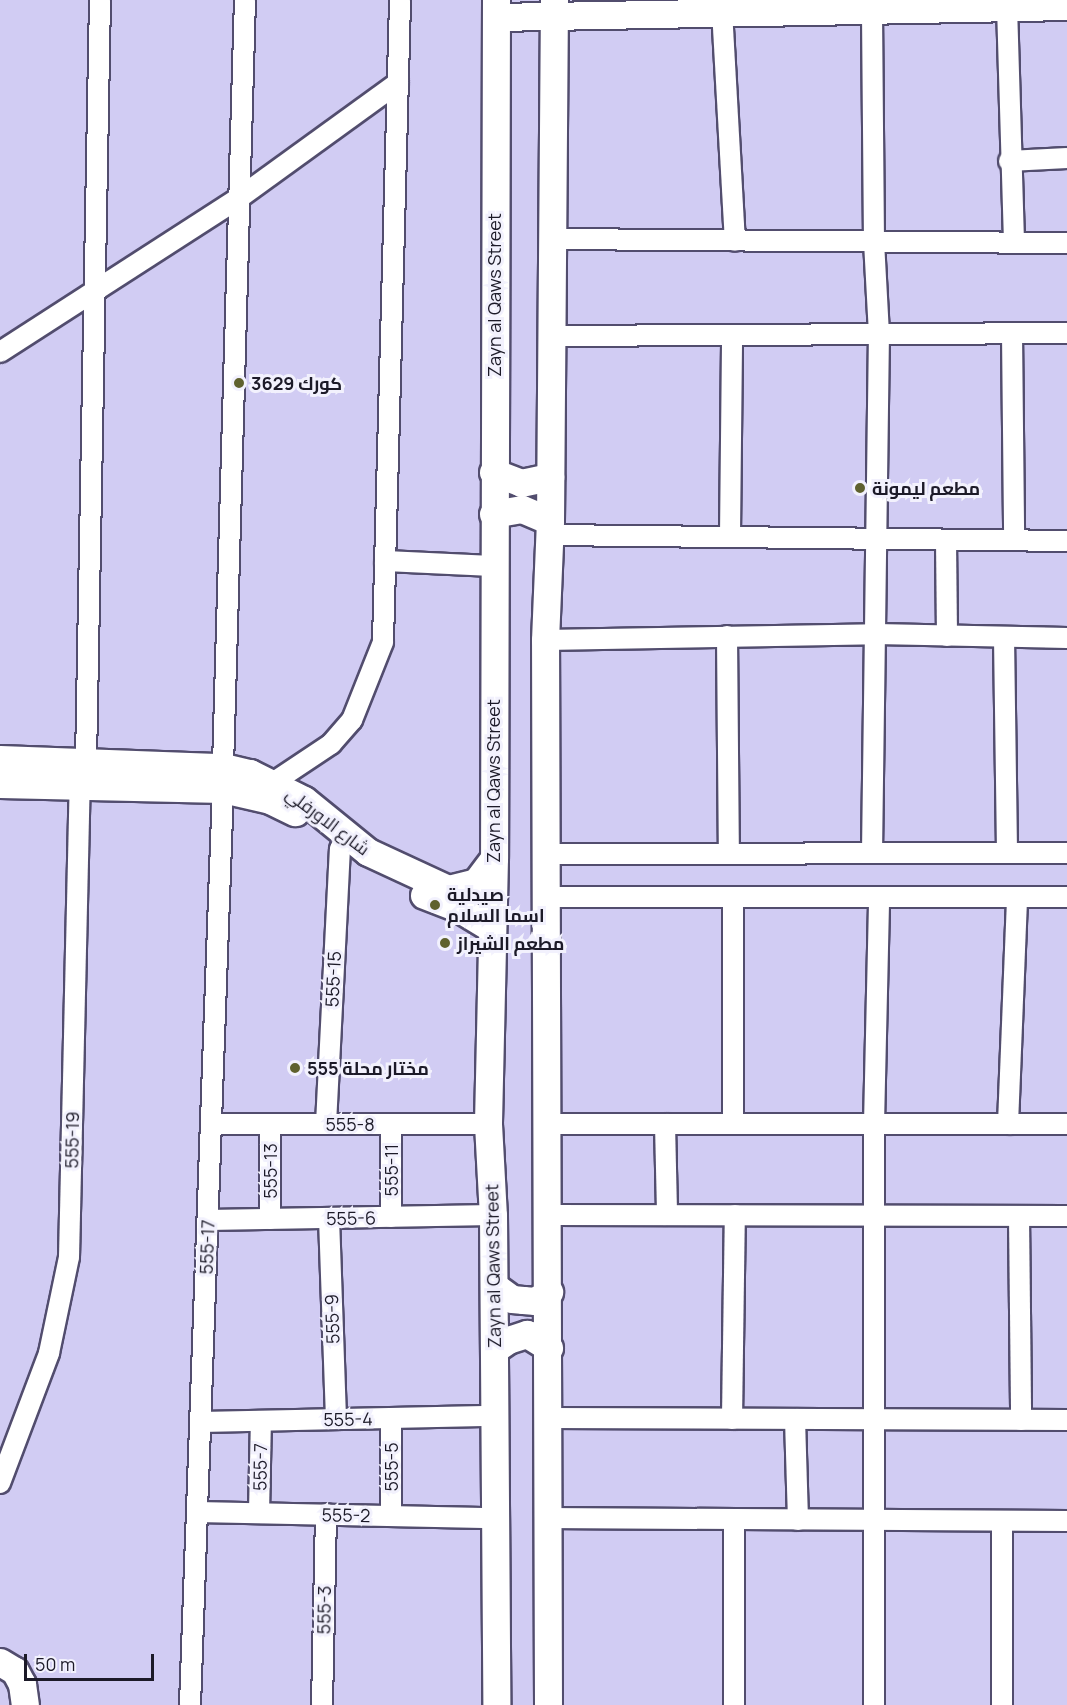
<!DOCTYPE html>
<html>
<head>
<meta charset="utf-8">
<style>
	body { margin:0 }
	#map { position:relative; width:1067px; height:1705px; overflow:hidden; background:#d1ccf3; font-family:Manrope,Cairo,sans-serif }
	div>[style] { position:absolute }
	.roads { filter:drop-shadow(2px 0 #524d6e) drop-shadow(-2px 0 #524d6e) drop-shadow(0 2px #524d6e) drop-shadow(0 -2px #524d6e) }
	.street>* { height:20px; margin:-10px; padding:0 10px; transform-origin:10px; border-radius:10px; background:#fff }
	.secondary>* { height:27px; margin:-13.5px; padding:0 13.5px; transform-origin:13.5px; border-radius:13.5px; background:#fff }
	.dots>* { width:16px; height:16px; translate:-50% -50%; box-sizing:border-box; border:3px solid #f2f1fd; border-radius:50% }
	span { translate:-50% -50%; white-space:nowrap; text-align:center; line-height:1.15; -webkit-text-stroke:6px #f2f1fd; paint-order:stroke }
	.street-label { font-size:18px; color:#1c1a28 }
	.poi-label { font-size:18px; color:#1c1a28; font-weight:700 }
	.left { translate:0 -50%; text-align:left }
	.scale { position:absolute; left:24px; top:1654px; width:130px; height:27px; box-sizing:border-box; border:3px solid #1c1a28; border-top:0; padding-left:8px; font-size:18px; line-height:21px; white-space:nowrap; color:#1c1a28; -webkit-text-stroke:4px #f2f1fd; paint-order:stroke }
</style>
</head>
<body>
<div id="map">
	<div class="roads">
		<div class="street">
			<i style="left:1007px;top:6px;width:236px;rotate:88.3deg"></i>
			<i style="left:722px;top:10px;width:231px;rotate:86.8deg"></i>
			<i style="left:1009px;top:161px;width:58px;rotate:-3deg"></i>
			<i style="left:552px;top:239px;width:515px;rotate:0.45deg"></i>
			<i style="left:1012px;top:333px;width:207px;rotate:89.4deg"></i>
			<i style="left:552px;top:336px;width:515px;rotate:-0.33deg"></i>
			<i style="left:0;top:352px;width:284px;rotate:-32.8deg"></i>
			<i style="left:239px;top:198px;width:196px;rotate:-35.9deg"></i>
			<i style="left:550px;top:535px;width:517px;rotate:0.66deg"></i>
			<i style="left:730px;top:535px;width:200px;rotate:-89.4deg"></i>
			<i style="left:946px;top:540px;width:96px;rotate:89.4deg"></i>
			<i style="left:385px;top:561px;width:108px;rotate:2.7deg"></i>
			<i style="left:727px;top:636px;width:217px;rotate:89.5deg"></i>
			<i style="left:1004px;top:637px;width:216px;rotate:89.2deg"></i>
			<i style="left:545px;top:640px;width:331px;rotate:-1deg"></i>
			<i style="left:876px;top:634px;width:191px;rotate:1.2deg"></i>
			<i style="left:86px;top:762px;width:762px;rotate:-88.95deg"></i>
			<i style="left:223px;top:767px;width:767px;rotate:-88.36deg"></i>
			<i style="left:271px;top:794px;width:12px;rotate:-76deg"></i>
			<i style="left:274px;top:782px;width:69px;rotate:-33.7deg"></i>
			<i style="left:331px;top:744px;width:32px;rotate:-49deg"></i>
			<i style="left:352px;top:720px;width:84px;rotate:-68.3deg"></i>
			<i style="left:383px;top:642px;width:642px;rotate:-88.48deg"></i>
			<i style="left:872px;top:853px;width:519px;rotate:-89.23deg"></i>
			<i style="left:879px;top:334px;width:92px;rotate:-93.1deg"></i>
			<i style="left:874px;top:242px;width:235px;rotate:-90.5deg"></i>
			<i style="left:547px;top:854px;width:520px;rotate:-0.11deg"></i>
			<i style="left:547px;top:897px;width:520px"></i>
			<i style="left:211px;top:1124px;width:277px"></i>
			<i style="left:270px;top:1124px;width:95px;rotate:90deg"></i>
			<i style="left:326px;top:1124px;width:275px;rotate:-87.1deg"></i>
			<i style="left:340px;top:849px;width:13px;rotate:-63deg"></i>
			<i style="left:391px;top:1124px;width:93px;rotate:90deg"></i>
			<i style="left:548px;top:1124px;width:519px"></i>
			<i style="left:665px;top:1124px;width:91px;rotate:88.7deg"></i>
			<i style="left:733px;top:1124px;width:226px;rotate:-90deg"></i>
			<i style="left:1008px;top:1124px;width:227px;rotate:-87.7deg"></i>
			<i style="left:548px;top:1215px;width:519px;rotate:0.11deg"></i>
			<i style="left:1019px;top:1216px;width:204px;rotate:89.4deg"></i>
			<i style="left:329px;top:1218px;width:201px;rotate:88deg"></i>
			<i style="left:208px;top:1220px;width:285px;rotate:-1deg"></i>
			<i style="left:549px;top:1418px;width:518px;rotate:0.22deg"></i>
			<i style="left:732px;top:1419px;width:204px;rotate:-89.2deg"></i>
			<i style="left:795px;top:1419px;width:101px;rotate:88.3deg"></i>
			<i style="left:201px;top:1422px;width:295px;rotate:-1.2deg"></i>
			<i style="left:0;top:1483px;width:139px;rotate:-69.3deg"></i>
			<i style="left:49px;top:1353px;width:98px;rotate:-78.2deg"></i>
			<i style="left:69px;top:1257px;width:471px;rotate:-88.7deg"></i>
			<i style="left:197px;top:1512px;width:298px;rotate:1.2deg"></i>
			<i style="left:259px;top:1513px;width:92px;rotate:-88.8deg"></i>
			<i style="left:391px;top:1516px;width:98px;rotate:-90deg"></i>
			<i style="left:545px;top:1518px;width:522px;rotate:0.33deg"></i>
			<i style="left:190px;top:1705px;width:917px;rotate:-87.94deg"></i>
			<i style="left:322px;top:1705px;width:191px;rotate:-88.8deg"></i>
			<i style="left:734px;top:1705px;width:186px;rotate:-90deg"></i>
			<i style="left:874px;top:1705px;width:581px;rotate:-90deg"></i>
			<i style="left:874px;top:1124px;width:227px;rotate:-88.7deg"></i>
			<i style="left:1002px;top:1705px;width:184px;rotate:-90deg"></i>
		</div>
		<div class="secondary">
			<i style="left:496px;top:0;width:858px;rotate:90.13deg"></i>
			<i style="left:494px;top:858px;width:266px;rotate:91.3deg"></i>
			<i style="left:488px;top:1124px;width:91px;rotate:86.9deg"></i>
			<i style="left:493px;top:1215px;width:490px;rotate:89.6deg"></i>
			<i style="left:496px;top:17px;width:571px;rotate:-1.1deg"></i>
			<i style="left:493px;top:472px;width:30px;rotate:21deg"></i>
			<i style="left:521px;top:483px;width:30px;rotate:-12deg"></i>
			<i style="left:493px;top:514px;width:29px;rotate:-10deg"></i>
			<i style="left:522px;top:509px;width:30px;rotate:23deg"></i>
			<i style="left:0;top:759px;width:223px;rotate:2.1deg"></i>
			<i style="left:223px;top:767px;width:28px;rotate:13deg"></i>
			<i style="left:250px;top:773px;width:60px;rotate:26.6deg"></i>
			<i style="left:304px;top:800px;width:82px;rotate:39.1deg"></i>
			<i style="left:368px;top:852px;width:88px;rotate:24.8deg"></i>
			<i style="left:448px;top:889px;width:29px;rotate:-14deg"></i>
			<i style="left:476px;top:882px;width:30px;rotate:-53deg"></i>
			<i style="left:0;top:784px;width:223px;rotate:1.3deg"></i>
			<i style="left:223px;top:789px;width:48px;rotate:13.2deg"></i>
			<i style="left:270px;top:800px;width:28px;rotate:26deg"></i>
			<i style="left:424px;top:895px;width:36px;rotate:21deg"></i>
			<i style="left:458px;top:908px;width:37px;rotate:31deg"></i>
			<i style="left:494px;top:1286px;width:22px;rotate:36deg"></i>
			<i style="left:512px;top:1299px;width:11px;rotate:5deg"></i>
			<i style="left:523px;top:1300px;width:12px;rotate:5deg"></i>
			<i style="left:535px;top:1301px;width:17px;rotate:-33deg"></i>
			<i style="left:495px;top:1349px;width:16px;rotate:-35deg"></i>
			<i style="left:508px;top:1340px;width:20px;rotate:-18deg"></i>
			<i style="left:527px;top:1334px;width:26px;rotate:32deg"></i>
			<i style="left:0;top:1662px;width:17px;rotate:31deg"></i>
			<i style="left:15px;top:1671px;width:15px;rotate:62deg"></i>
			<i style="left:22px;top:1684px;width:21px;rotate:82deg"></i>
			<i style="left:548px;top:1705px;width:1065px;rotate:-90.16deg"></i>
			<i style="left:545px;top:640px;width:119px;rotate:-87.6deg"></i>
			<i style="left:550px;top:521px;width:521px;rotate:-89.56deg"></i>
		</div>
	</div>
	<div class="dots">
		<i style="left:239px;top:383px;background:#5f612e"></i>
		<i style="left:860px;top:488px;background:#5f612e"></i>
		<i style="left:435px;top:905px;background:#5f612e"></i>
		<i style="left:445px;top:943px;background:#5f612e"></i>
		<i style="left:295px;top:1068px;background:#5f612e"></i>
	</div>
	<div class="street-label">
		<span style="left:494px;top:295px;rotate:-90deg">Zayn al Qaws Street</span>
		<span style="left:493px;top:781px;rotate:-90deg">Zayn al Qaws Street</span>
		<span style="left:328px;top:821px;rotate:37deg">شارع الاورفلي</span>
		<span style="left:333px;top:979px;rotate:-87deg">555-15</span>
		<span style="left:350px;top:1124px">555-8</span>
		<span style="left:72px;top:1140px;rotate:-89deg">555-19</span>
		<span style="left:391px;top:1170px;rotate:-90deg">555-11</span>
		<span style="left:270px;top:1171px;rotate:-90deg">555-13</span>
		<span style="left:351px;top:1218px;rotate:-1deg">555-6</span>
		<span style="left:207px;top:1247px;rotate:-88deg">555-17</span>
		<span style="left:493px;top:1266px;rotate:-91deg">Zayn al Qaws Street</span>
		<span style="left:332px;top:1319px;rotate:-92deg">555-9</span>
		<span style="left:348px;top:1419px;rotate:-1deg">555-4</span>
		<span style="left:260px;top:1467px;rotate:-89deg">555-7</span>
		<span style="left:391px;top:1467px;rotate:-90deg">555-5</span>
		<span style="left:346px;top:1515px;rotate:1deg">555-2</span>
		<span style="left:324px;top:1610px;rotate:-89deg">555-3</span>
	</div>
	<div class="poi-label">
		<span class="left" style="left:251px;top:383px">كورك 3629</span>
		<span class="left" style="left:872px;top:488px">مطعم ليمونة</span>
		<span class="left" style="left:447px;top:905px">صيدلية<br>اسما السلام</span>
		<span class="left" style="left:457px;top:943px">مطعم الشيراز</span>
		<span class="left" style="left:307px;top:1068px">مختار محلة 555</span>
	</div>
	<div class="scale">50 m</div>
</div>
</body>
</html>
